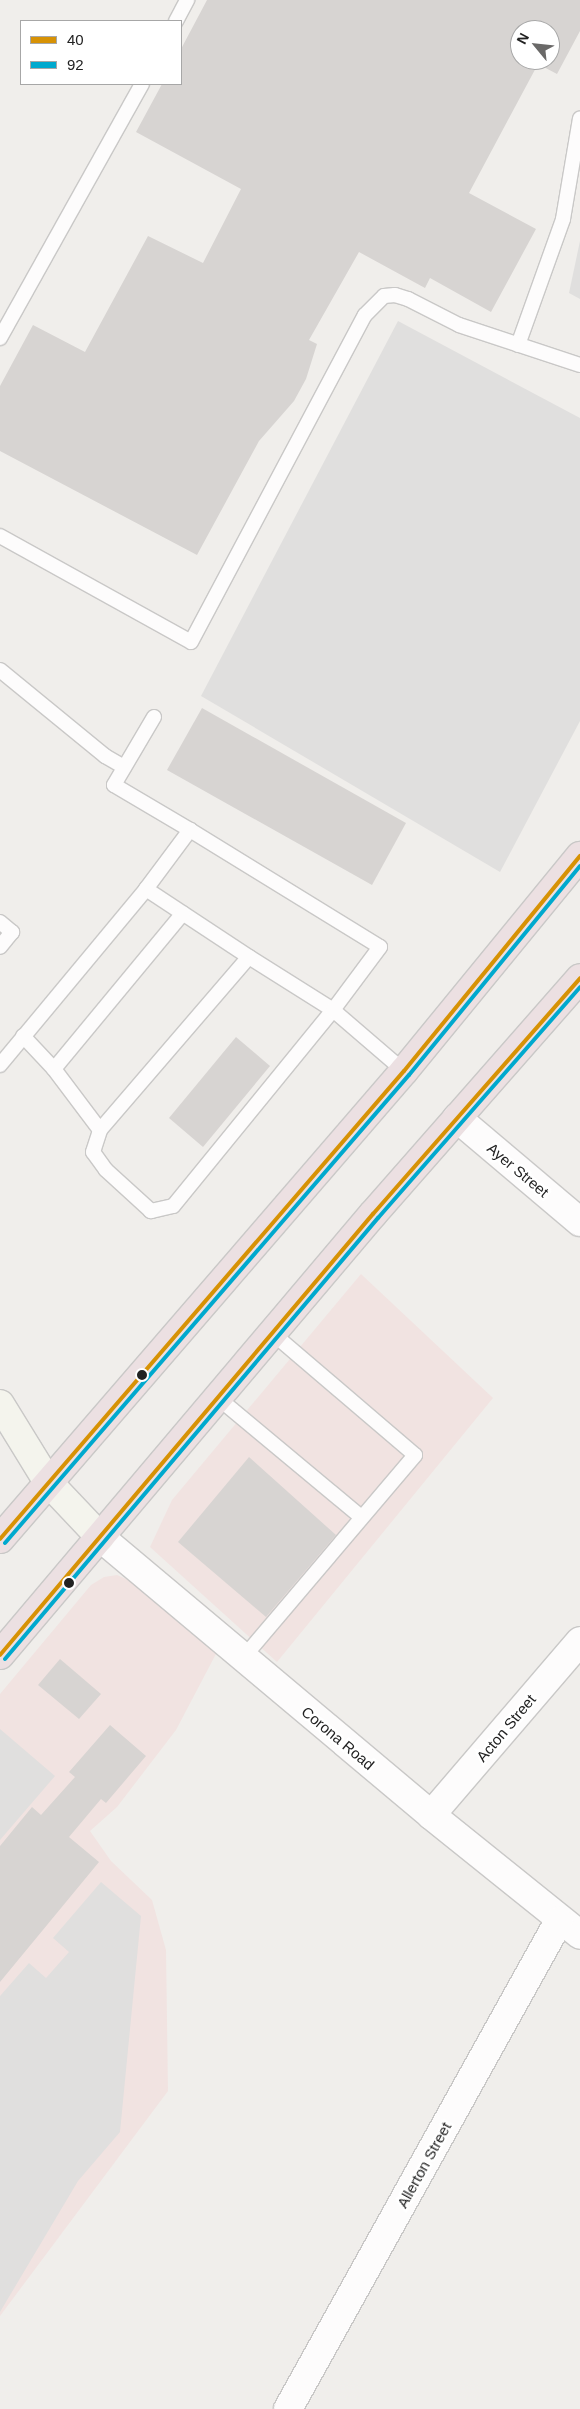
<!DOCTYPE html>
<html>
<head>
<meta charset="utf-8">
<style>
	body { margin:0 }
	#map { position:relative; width:580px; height:2409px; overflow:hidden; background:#f0eeeb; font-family:Helvetica,sans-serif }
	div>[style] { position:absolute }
	.commercial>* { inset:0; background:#f1e3e1 }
	.parking>* { inset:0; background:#e0dfde }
	.building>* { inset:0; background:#d7d4d2 }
	.roads { filter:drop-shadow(1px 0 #c9c8c7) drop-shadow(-1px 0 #c9c8c7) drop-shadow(0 1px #c9c8c7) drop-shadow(0 -1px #c9c8c7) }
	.lane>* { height:14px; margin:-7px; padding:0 7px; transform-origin:7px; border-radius:7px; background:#fdfcfc }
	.street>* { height:28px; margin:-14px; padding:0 14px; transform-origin:14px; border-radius:14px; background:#fdfcfc }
	.secondary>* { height:28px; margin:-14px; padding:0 14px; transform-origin:14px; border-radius:14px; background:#f4f4ed }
	.highway>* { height:28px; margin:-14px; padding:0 14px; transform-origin:14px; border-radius:14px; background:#ece0e2 }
	.bus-1>* { height:4px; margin:-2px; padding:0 2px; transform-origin:2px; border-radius:2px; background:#d79205 }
	.bus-2>* { height:4px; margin:-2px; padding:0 2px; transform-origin:2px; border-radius:2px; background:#00a9ce }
	.dots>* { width:14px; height:14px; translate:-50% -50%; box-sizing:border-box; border:2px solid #fff; border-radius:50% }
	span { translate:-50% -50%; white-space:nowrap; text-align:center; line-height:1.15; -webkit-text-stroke:5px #fff; paint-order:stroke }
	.street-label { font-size:15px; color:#222 }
	.legend { position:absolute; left:20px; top:20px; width:162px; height:65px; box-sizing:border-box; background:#fff; border:1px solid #a7a7a7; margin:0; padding:6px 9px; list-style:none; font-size:15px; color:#222 }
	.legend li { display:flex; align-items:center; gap:10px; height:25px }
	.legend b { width:25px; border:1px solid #a7a7a7 }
	.north { position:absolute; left:510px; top:20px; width:50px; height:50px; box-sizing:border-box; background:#fff; border:1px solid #a7a7a7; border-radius:50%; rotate:298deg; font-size:14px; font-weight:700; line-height:20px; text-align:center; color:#222 }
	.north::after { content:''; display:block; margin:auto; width:18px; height:22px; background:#6a6968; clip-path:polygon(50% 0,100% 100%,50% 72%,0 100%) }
</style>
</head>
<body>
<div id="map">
	<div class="commercial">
		<i style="clip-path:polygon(361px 1274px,493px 1398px,277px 1662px,150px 1547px,172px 1500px)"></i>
		<i style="clip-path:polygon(117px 1575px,135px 1583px,217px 1652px,176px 1730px,117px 1807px,90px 1831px,111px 1861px,152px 1900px,166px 1950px,168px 2091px,0 2316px,0 1694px,91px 1585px,104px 1577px)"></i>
	</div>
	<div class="parking">
		<i style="clip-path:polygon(580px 241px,580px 299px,569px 293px)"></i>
		<i style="clip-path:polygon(398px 321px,580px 418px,580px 721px,500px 872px,201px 696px)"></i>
		<i style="clip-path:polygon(0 1729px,55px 1776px,0 1840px)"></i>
		<i style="clip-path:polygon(101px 1882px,141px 1916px,120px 2132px,78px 2181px,0 2312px,0 1996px,29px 1963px,46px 1978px,69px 1952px,53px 1938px)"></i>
	</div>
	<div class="building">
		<i style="clip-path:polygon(evenodd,207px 0,580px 0,580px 31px,557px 74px,538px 64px,469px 193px,536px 229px,491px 312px,430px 278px,425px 288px,359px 252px,309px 340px,317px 344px,306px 379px,294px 401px,259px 441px,197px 555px,0 451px,0 386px,33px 325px,85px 352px,148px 236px,203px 263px,241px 189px,136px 132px,162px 84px,181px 84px,181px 49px,207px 0,520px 30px,550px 30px,550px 60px,520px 60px,520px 30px)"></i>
		<i style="clip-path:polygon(202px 708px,406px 823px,372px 885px,167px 770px)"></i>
		<i style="clip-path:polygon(236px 1037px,270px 1066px,203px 1147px,169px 1118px)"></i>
		<i style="clip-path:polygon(249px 1457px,336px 1535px,266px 1617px,178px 1542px)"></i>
		<i style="clip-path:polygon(60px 1659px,101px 1694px,79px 1719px,38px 1685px)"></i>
		<i style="clip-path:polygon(110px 1725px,146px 1756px,106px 1803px,101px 1799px,69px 1837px,99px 1862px,0 1982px,0 1846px,32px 1807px,41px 1815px,75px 1777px,69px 1772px)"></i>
	</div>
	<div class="roads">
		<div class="lane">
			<i style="left:176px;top:21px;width:24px;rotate:-62deg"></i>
			<i style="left:0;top:338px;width:291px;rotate:-60.8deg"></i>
			<i style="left:518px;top:345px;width:134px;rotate:-70.3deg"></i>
			<i style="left:563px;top:219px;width:102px;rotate:-80.4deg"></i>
			<i style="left:0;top:536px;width:218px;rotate:29deg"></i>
			<i style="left:191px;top:642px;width:370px;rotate:-62deg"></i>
			<i style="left:365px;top:315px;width:27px;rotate:-45deg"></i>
			<i style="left:384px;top:296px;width:11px;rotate:-5deg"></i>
			<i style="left:395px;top:295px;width:14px;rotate:17deg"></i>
			<i style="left:408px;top:299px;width:57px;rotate:27deg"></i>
			<i style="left:459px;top:325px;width:127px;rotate:18.3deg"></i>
			<i style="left:0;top:670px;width:136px;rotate:39.3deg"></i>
			<i style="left:105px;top:756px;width:22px;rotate:30deg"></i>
			<i style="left:154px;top:717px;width:79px;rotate:120.5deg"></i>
			<i style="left:114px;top:785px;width:88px;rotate:30.6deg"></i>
			<i style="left:146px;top:889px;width:123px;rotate:33.4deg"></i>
			<i style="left:0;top:922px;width:16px;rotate:40deg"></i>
			<i style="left:12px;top:932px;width:19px;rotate:129deg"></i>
			<i style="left:23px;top:1036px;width:45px;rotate:46.8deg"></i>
			<i style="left:54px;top:1069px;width:76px;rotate:53deg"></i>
			<i style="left:100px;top:1130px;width:228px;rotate:-49.3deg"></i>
			<i style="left:249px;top:957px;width:99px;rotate:32.2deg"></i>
			<i style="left:333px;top:1010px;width:253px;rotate:129.2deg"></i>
			<i style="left:173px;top:1206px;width:23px;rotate:167deg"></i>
			<i style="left:151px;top:1211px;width:61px;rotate:-137.7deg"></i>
			<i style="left:106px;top:1170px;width:22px;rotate:-126deg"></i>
			<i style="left:93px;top:1152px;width:23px;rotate:-72deg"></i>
			<i style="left:0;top:1065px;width:229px;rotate:-50.3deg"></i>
			<i style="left:146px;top:889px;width:74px;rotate:-53.3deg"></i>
			<i style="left:190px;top:830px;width:223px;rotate:31.6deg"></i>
			<i style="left:380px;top:947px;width:79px;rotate:126.7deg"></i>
			<i style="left:333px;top:1010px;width:94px;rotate:40.7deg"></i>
			<i style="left:54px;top:1069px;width:202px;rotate:-50.4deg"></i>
			<i style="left:217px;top:1397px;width:187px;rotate:39.8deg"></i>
			<i style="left:243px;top:1658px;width:266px;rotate:-49.7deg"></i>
			<i style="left:415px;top:1455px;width:188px;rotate:-139.5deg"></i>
		</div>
		<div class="street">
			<i style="left:457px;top:1118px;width:161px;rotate:40.2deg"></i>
			<i style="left:100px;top:1537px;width:432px;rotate:40deg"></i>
			<i style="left:431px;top:1815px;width:191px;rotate:38.8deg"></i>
			<i style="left:431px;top:1815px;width:229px;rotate:-49.4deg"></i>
			<i style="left:288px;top:2409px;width:558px;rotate:-60.96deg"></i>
		</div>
		<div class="secondary">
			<i style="left:0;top:1404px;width:92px;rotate:58.4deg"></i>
			<i style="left:48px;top:1482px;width:76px;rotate:46.6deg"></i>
		</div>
		<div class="highway">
			<i style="left:0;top:1539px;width:618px;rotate:-49.2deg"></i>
			<i style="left:404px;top:1071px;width:278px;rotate:-50.7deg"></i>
			<i style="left:0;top:1655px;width:578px;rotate:-49.78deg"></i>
			<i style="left:373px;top:1214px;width:314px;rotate:-48.7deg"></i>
		</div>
	</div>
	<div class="bus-1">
		<i style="left:0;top:1539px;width:618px;rotate:-49.2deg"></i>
		<i style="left:404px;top:1071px;width:278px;rotate:-50.7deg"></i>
		<i style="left:0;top:1655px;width:578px;rotate:-49.78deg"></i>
		<i style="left:373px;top:1214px;width:314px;rotate:-48.7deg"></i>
	</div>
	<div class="bus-2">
		<i style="left:5px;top:1543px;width:618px;rotate:-49.2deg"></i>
		<i style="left:409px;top:1075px;width:270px;rotate:-50.7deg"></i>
		<i style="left:5px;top:1659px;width:578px;rotate:-49.78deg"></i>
		<i style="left:378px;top:1218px;width:307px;rotate:-48.8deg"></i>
	</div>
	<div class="dots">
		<i style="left:142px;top:1375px;background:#222"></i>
		<i style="left:69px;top:1583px;background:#222"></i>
	</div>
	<div class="street-label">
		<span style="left:518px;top:1170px;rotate:40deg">Ayer Street</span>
		<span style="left:506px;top:1728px;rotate:-50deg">Acton Street</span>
		<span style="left:338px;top:1738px;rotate:40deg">Corona Road</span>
		<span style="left:424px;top:2165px;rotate:-61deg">Allerton Street</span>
	</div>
	<ul class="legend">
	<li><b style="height:6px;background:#d79205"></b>40</li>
	<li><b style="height:6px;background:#00a9ce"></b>92</li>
	</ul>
	<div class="north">N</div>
</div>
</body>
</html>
